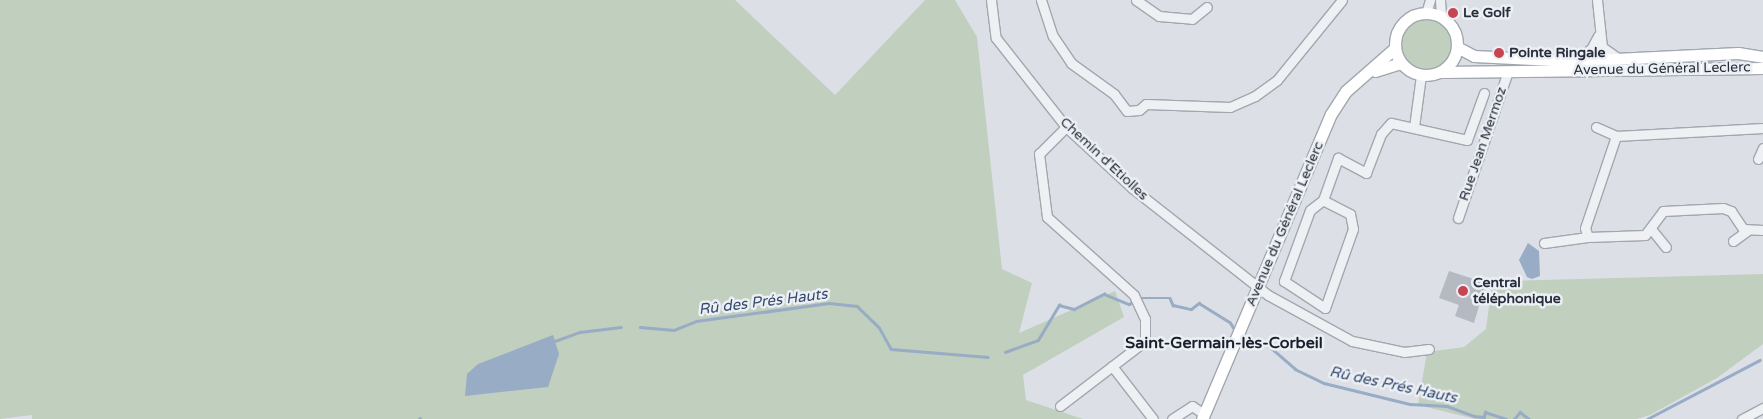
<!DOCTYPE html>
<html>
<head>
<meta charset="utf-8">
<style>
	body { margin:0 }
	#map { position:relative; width:1763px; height:419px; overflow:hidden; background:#dce0e6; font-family:"Varela Round",sans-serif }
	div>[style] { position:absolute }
	.green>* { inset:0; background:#c1cfbe }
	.round { border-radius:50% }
	.water>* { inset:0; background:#98acc5 }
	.stream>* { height:2.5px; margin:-1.25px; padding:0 1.25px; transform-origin:1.25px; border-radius:1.25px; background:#98acc5 }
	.building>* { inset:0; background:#b4b9c2 }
	.roads { filter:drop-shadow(1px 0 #a2a7af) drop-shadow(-1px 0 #a2a7af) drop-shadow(0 1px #a2a7af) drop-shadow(0 -1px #a2a7af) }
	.minor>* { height:9px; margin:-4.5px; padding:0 4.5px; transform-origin:4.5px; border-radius:4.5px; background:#eff0f4 }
	.secondary>* { height:11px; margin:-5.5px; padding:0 5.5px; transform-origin:5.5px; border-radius:5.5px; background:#fff }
	.secondary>.ring { margin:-5.5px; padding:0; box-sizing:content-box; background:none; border:11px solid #fff; border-radius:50% }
	.dots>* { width:14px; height:14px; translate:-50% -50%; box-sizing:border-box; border:2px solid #eceff4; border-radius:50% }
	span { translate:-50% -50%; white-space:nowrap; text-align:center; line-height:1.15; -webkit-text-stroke:5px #eceff4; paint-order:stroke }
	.poi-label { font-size:14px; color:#272d3b; font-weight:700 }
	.left { translate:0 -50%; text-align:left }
	.street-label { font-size:14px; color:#272d3b }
	.water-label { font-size:15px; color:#334a6d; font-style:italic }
	.quarter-label { font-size:16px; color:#191f2c; font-weight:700 }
</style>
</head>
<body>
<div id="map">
	<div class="green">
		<i style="clip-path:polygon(0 0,735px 0,835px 95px,925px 0,955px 0,977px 37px,1002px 269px,1032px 283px,1019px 333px,1115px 291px,1124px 317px,1023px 375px,1026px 400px,1083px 419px,32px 419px,32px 415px,0 419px)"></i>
		<i class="round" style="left:1401px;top:18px;width:52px;height:52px"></i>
		<i style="clip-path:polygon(1763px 274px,1763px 344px,1717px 378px,1650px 415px,1637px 419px,1475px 419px,1418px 405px,1427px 352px,1464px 347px,1486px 329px,1491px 291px,1506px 281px)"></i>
	</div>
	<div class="water">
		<i style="clip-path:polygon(1528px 243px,1539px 251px,1540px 276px,1532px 279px,1527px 277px,1519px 260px)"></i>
		<i style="clip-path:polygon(553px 335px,559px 354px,548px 387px,465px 396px,467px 374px,478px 364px)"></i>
	</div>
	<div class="stream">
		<i style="left:1139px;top:298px;width:31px"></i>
		<i style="left:1170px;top:298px;width:8px;rotate:67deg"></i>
		<i style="left:1173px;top:305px;width:18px;rotate:13deg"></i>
		<i style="left:1191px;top:309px;width:10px;rotate:-37deg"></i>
		<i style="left:1199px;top:303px;width:36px;rotate:32deg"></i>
		<i style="left:1230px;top:322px;width:9px;rotate:58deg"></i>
		<i style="left:640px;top:327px;width:34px;rotate:5deg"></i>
		<i style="left:674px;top:330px;width:24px;rotate:-22deg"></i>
		<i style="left:696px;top:321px;width:134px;rotate:-7.7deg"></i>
		<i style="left:829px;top:303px;width:28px;rotate:6deg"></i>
		<i style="left:857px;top:306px;width:30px;rotate:44deg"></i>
		<i style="left:879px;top:327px;width:25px;rotate:61deg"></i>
		<i style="left:891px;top:349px;width:97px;rotate:4.7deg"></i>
		<i style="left:1241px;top:335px;width:30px;rotate:21deg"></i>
		<i style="left:1269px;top:346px;width:35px;rotate:41deg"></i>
		<i style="left:1295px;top:369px;width:32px;rotate:26deg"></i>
		<i style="left:1324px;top:383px;width:89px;rotate:13.7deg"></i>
		<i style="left:1410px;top:404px;width:37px;rotate:3deg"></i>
		<i style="left:1447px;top:406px;width:29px;rotate:20deg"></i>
		<i style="left:1474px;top:416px;width:10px;rotate:6deg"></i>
		<i style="left:1484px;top:417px;width:5px;rotate:-79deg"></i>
		<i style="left:1485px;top:412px;width:22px;rotate:18deg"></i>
		<i style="left:552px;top:342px;width:30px;rotate:-20deg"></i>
		<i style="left:580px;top:332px;width:41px;rotate:-7deg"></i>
		<i style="left:1005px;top:352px;width:35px;rotate:-20deg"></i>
		<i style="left:1038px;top:340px;width:41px;rotate:-59deg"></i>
		<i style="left:1059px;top:305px;width:16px;rotate:15deg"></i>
		<i style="left:1074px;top:309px;width:34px;rotate:-27deg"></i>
		<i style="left:1104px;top:294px;width:27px;rotate:22deg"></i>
		<i style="left:1129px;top:304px;width:6px;rotate:-31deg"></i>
		<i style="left:419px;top:419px;width:1px;rotate:-45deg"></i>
		<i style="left:1514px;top:419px;width:9px;rotate:-49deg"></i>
		<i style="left:1520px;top:412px;width:11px;rotate:38deg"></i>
		<i style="left:1647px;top:419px;width:127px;rotate:-27.6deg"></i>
	</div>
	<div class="building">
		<i style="clip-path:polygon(1449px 271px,1486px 283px,1474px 323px,1455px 316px,1459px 305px,1439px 298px)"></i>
	</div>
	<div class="roads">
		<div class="minor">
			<i style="left:991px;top:0;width:38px;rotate:83deg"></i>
			<i style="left:996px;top:38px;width:113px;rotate:51.8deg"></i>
			<i style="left:1066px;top:127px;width:90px;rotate:42.7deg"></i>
			<i style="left:1132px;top:188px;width:173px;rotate:38.2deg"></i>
			<i style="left:1268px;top:295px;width:96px;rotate:28.7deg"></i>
			<i style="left:1352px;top:341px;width:53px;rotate:11.9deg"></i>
			<i style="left:1404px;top:352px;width:25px;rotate:-7deg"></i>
			<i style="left:1041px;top:0;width:38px;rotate:72deg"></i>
			<i style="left:1053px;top:36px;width:32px;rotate:56deg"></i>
			<i style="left:1071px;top:63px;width:53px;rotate:35.8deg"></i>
			<i style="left:1114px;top:94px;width:21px;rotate:53deg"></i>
			<i style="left:1127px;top:111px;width:12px;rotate:-5deg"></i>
			<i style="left:1139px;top:110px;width:9px;rotate:-41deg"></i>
			<i style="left:1146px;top:104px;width:84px;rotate:2deg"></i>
			<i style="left:1230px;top:107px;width:27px;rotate:-24deg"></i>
			<i style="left:1255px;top:96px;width:27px;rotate:-36deg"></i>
			<i style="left:1277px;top:80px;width:103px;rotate:-50.9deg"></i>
			<i style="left:1136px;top:0;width:28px;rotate:35deg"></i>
			<i style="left:1159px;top:16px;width:33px;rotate:5deg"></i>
			<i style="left:1192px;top:19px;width:19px;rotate:-39deg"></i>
			<i style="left:1440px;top:0;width:16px;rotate:86deg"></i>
			<i style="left:1597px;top:0;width:47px;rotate:83.9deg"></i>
			<i style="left:1602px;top:47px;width:21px;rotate:35deg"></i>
			<i style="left:1426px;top:13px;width:14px;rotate:-73deg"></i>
			<i style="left:1573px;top:61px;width:22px;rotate:-34deg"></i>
			<i style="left:1591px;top:49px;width:15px;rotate:-62deg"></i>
			<i style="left:1414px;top:127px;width:52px;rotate:-82.3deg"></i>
			<i style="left:1596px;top:127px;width:22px;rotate:24deg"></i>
			<i style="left:1763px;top:128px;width:147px;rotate:176.9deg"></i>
			<i style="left:1616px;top:136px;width:97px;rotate:108.6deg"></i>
			<i style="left:1585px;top:228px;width:9px;rotate:72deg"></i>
			<i style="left:1588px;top:237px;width:57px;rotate:-2deg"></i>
			<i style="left:1645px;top:235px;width:30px;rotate:-53deg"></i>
			<i style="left:1663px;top:211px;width:60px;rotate:-2.9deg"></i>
			<i style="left:1723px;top:208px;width:9px;rotate:21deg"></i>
			<i style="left:1731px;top:211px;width:22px;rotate:56deg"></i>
			<i style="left:1743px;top:229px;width:20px;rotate:3deg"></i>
			<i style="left:1758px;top:159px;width:12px;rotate:-66deg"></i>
			<i style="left:1323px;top:200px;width:16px;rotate:142deg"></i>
			<i style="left:1310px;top:210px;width:76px;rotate:110.1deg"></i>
			<i style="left:1284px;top:281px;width:49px;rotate:33.4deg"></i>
			<i style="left:1325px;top:308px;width:84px;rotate:-70.5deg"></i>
			<i style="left:1353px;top:229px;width:15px;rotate:-101deg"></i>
			<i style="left:1350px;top:214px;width:30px;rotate:-153deg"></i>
			<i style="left:1323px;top:200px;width:45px;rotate:-70.3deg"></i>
			<i style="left:1338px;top:158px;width:32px;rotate:28deg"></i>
			<i style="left:1366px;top:173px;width:42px;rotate:-69deg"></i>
			<i style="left:1381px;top:134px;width:15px;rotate:-48deg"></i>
			<i style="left:1391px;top:123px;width:78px;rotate:12.6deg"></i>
			<i style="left:1467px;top:140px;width:50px;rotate:-70.1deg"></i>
			<i style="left:1458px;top:218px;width:155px;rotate:-71.2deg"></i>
			<i style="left:1652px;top:230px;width:22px;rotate:51deg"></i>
			<i style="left:1733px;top:241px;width:19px;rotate:-36deg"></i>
			<i style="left:1544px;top:243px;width:44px;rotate:-7.8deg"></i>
			<i style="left:1112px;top:366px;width:67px;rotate:52.3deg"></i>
			<i style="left:1060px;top:406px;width:107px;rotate:-37.4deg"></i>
			<i style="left:1145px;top:341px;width:22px;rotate:-90deg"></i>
			<i style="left:1145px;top:319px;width:26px;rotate:-115deg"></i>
			<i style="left:1134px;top:295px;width:117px;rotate:-138.1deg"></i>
			<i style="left:1047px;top:217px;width:64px;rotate:-97.2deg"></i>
			<i style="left:1039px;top:154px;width:38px;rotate:-45deg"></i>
			<i style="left:1172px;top:419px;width:24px;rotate:-33deg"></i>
			<i style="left:1192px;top:406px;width:14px;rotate:34deg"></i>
			<i style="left:1742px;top:419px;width:24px;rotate:-28deg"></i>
		</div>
		<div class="secondary">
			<i class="ring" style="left:1395px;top:13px;width:51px;height:51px"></i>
			<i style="left:1457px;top:47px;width:19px;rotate:28deg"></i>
			<i style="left:1474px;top:56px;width:99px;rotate:2.9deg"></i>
			<i style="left:1573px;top:61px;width:165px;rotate:-2.8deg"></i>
			<i style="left:1738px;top:53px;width:25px;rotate:9deg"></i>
			<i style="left:1375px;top:71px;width:27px;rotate:-17deg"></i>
			<i style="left:1442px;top:72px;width:321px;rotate:-0.7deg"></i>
			<i style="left:1202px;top:419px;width:331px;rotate:-67.1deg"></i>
			<i style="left:1331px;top:114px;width:27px;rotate:-57deg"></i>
			<i style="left:1346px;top:91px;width:65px;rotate:-41.3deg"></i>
		</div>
	</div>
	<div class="dots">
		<i style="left:1453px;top:13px;background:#c74552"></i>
		<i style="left:1499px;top:53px;background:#c74552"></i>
		<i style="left:1463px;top:291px;background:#c74552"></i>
	</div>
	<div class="poi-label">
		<span class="left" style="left:1463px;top:13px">Le Golf</span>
		<span class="left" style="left:1509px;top:53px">Pointe Ringale</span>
		<span class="left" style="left:1473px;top:291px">Central<br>téléphonique</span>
	</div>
	<div class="street-label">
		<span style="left:1662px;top:69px;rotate:-1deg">Avenue du Général Leclerc</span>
		<span style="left:1483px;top:144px;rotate:-71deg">Rue Jean Mermoz</span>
		<span style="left:1104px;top:159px;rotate:43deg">Chemin d'Etiolles</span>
		<span style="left:1285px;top:224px;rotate:-67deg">Avenue du Général Leclerc</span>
	</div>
	<div class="water-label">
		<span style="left:763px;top:302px;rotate:-7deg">Rû des Prés Hauts</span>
		<span style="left:1393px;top:385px;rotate:12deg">Rû des Prés Hauts</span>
	</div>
	<div class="quarter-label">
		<span style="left:1224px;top:343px">Saint-Germain-lès-Corbeil</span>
	</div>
</div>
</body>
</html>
